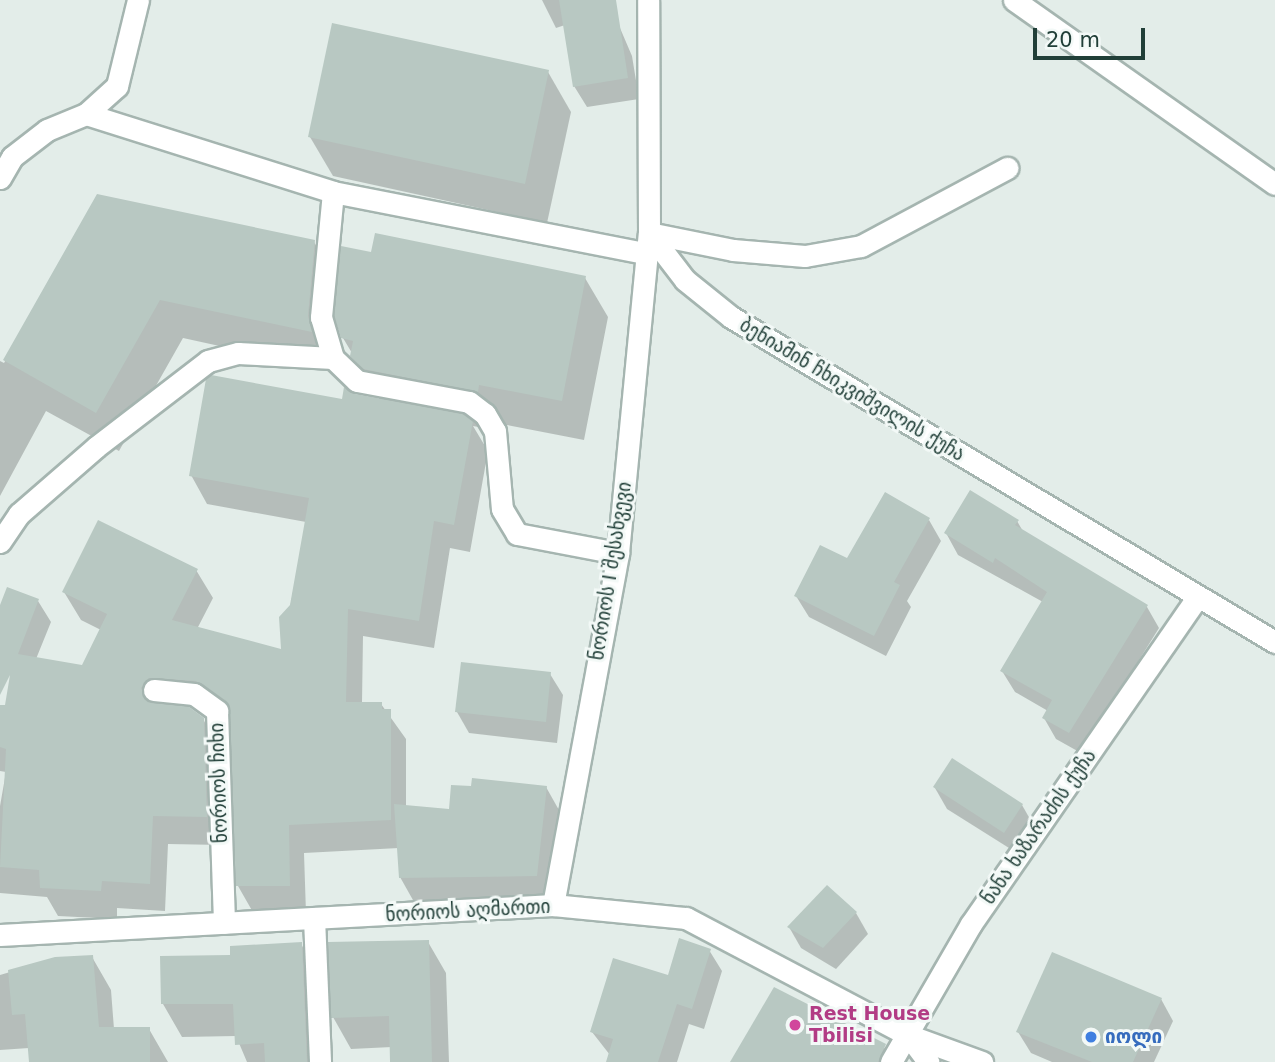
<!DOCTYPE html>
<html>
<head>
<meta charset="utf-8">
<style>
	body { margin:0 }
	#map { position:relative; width:1275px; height:1062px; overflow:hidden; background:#e3ede9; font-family:"DejaVu Sans","Noto Sans Georgian",sans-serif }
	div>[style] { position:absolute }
	.shadow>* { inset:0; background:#0003 }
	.building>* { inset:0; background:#b8c8c2 }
	.roads { filter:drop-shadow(2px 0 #a5b5b0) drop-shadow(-2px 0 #a5b5b0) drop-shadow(0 2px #a5b5b0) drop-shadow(0 -2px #a5b5b0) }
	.minor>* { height:21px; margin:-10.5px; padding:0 10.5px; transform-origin:10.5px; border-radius:10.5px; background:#fff }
	.dots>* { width:19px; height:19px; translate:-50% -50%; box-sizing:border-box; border:4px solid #f3f9f7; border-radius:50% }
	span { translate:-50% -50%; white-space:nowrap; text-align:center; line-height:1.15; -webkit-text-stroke:6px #f3f9f7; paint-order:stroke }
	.street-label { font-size:19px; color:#213f38 }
	.hotel-label { font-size:19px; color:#b23c85; font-weight:700 }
	.left { translate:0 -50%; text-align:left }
	.shop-label { font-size:19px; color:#366cbe; font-weight:700 }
	.scale { position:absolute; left:1033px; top:28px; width:112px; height:32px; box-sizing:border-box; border:4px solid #213f38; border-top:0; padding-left:9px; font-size:21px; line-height:24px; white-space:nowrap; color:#213f38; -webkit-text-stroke:5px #f3f9f7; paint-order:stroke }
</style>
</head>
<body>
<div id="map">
	<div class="shadow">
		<i style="clip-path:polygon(542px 0,608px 0,632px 56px,639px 99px,587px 107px,574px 86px,565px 25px,556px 28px)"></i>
		<i style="clip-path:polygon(548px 72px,571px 112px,547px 223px,333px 176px,310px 137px)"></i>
		<i style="clip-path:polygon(98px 196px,314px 242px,339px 285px,372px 254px,585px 278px,608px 317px,584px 440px,502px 424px,500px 431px,473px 426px,488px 451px,470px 552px,450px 548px,434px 648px,363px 636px,362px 703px,381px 704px,406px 739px,406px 807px,450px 811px,546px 787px,564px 819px,554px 907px,418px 909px,400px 877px,399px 848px,304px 853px,306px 913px,254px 914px,238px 886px,231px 722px,214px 709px,186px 707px,203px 719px,219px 748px,222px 845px,168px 844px,165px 911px,117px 908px,117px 919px,58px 916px,47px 897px,0 893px,0 806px,6px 772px,0 771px,0 706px,6px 707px,14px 667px,0 662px,0 610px,38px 601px,51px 622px,36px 659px,83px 667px,101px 630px,81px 620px,64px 592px,196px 570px,213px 598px,197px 629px,282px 651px,306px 522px,207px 504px,191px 475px,354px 396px,380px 400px,343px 338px,334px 310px,330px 357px,333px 371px,183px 338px,119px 451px,46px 411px,0 496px,0 361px,4px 363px)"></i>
		<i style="clip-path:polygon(929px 520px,941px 541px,907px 601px,911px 607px,886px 656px,809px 617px,796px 596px,848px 561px)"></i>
		<i style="clip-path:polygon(1017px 521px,1024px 533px,1147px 607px,1159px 628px,1081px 753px,1056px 739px,1044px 718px,1048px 711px,1015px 692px,1002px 671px,1043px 602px,958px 555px,946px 533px)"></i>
		<i style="clip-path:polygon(550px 674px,563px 695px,557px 743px,469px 733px,457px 712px)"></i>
		<i style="clip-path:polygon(935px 788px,1022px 805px,1034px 826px,1017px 853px,947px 809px)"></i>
		<i style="clip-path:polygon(856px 913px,868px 934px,836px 969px,801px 948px,789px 927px)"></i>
		<i style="clip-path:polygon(428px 942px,446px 973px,449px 1062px,392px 1062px,392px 1047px,351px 1049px,333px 1017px)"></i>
		<i style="clip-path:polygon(301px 944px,320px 977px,324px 1062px,247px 1062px,236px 1036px,182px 1037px,163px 1004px,232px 957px)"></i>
		<i style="clip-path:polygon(709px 950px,722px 971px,704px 1029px,689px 1024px,677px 1062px,607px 1062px,610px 1055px,592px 1032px)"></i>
		<i style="clip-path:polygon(92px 957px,111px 990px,114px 1029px,149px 1029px,168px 1062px,30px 1062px,29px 1048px,0 1050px,0 975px,54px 959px)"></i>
		<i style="clip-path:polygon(1161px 999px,1173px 1021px,1154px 1062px,1052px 1062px,1031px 1053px,1018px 1032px)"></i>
		<i style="clip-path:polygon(882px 1044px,893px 1062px,732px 1062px)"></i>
	</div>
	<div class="building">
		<i style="clip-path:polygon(559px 0,616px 0,628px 78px,573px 87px)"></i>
		<i style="clip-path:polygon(332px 23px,549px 70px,525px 184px,308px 137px)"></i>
		<i style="clip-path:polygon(97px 194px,315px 240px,308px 316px,312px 332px,160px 300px,96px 413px,3px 360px)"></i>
		<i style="clip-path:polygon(375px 233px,586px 276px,562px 401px,479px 385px,478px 392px,363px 369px,350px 356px,353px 341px,341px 338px,334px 316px,341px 246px,371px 252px)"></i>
		<i style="clip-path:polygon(211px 375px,342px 399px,344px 387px,355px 394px,464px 414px,473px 421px,454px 525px,434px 521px,419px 621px,348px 609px,346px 702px,382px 702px,382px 709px,391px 709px,391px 820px,289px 825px,290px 886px,236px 886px,229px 705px,196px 681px,149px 678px,141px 688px,146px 700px,189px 707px,204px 718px,207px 817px,153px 816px,150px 884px,102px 881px,101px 891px,40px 888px,39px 870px,0 867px,6px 749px,0 747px,0 705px,5px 705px,10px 675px,0 695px,0 605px,7px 587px,39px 599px,18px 654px,82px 665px,107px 614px,62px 592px,98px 520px,198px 569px,172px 620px,281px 649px,279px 617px,290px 605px,309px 498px,189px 476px,206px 379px)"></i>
		<i style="clip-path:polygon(970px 490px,1019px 520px,1015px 525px,1148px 605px,1069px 733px,1042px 718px,1052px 700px,1000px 671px,1047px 592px,995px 558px,993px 563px,944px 533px)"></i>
		<i style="clip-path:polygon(885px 492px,930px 518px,894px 582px,900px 585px,874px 636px,794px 596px,820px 545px,847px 558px)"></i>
		<i style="clip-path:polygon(461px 662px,551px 672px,546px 722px,455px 712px)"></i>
		<i style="clip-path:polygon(952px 758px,1023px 804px,1004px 833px,933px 787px)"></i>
		<i style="clip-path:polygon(472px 778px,547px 786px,537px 876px,399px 878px,394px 804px,449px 809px,451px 785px,471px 786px)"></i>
		<i style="clip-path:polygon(827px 885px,857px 912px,823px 948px,787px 927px)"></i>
		<i style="clip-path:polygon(679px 938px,711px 949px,692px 1009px,677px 1004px,658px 1062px,606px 1062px,613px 1039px,590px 1032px,613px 958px,668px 975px)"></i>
		<i style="clip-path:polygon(429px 940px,432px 1062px,390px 1062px,389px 1016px,331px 1018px,328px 942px)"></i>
		<i style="clip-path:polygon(302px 942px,307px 1062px,265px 1062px,264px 1043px,235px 1045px,233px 1004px,161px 1004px,160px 956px,230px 955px,230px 946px)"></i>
		<i style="clip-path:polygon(1052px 952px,1162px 998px,1133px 1062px,1092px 1062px,1016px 1032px)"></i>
		<i style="clip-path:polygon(93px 955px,99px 1027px,150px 1027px,150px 1062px,29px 1062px,25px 1014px,12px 1015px,8px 970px,55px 957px)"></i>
		<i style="clip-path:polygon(774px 987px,886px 1044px,878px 1062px,730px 1062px)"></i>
	</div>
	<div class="roads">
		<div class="minor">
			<i style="left:1014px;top:0;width:319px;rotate:35.2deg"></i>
			<i style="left:86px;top:114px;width:259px;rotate:17.5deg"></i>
			<i style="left:333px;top:192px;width:321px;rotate:11.1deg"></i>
			<i style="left:0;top:178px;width:24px;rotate:-60deg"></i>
			<i style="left:12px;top:157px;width:44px;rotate:-37.6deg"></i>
			<i style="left:47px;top:130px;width:42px;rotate:-22.3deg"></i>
			<i style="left:86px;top:114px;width:42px;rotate:-42.1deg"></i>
			<i style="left:117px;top:86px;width:89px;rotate:-76.3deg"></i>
			<i style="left:333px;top:192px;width:126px;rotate:95.5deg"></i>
			<i style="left:321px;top:317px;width:43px;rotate:73.7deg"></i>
			<i style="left:333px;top:358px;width:33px;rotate:44deg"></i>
			<i style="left:357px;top:381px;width:114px;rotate:10.6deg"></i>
			<i style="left:469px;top:402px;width:20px;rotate:37deg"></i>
			<i style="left:485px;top:414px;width:20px;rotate:60deg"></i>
			<i style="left:495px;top:431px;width:78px;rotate:84.9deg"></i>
			<i style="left:502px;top:509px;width:29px;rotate:59deg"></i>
			<i style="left:517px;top:534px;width:103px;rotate:10.7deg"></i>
			<i style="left:649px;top:233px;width:59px;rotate:52.5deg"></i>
			<i style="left:685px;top:280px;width:59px;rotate:38.8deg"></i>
			<i style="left:731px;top:317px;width:634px;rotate:30.86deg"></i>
			<i style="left:649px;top:233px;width:86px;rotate:11.4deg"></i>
			<i style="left:733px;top:250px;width:72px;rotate:4.8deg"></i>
			<i style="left:805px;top:256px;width:57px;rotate:-10.1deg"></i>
			<i style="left:861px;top:246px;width:166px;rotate:-28.1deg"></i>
			<i style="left:0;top:542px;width:34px;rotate:-56deg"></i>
			<i style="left:19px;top:514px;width:102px;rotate:-41deg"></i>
			<i style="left:96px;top:447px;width:141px;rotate:-37.5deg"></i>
			<i style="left:208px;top:361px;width:31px;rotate:-15deg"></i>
			<i style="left:238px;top:353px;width:95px;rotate:3deg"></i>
			<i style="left:154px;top:690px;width:40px;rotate:5.7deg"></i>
			<i style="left:194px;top:694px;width:29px;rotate:36deg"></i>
			<i style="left:217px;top:711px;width:212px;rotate:88.1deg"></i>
			<i style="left:553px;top:905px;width:358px;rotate:-79.5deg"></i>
			<i style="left:618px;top:553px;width:321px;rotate:-84.5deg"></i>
			<i style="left:649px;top:233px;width:233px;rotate:-90.2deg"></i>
			<i style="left:314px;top:918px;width:144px;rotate:87.6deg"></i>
			<i style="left:0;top:935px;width:554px;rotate:-3.11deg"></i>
			<i style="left:553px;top:905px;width:134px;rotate:5.6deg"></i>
			<i style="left:686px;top:918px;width:251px;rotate:27.8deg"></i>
			<i style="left:908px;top:1035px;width:79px;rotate:20deg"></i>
			<i style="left:908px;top:1035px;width:34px;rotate:53deg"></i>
			<i style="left:891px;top:1062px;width:160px;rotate:-59.9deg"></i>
			<i style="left:971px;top:924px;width:397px;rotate:-55.3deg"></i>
		</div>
	</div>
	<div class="dots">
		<i style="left:795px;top:1025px;background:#d1479c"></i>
		<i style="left:1091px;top:1037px;background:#3f7fe0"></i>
	</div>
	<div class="street-label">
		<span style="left:852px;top:390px;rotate:31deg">ბენიამინ ჩხიკვიშვილის ქუჩა</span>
		<span style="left:611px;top:571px;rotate:-81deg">ნორიოს I შესახვევი</span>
		<span style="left:219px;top:783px;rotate:-92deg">ნორიოს ჩიხი</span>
		<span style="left:1039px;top:827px;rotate:-55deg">ნანა ხაზარაძის ქუჩა</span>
		<span style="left:468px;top:911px;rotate:-3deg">ნორიოს აღმართი</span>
	</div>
	<div class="hotel-label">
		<span class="left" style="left:809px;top:1025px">Rest House<br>Tbilisi</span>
	</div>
	<div class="shop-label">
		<span class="left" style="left:1105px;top:1037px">იოლი</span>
	</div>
	<div class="scale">20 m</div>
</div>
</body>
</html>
